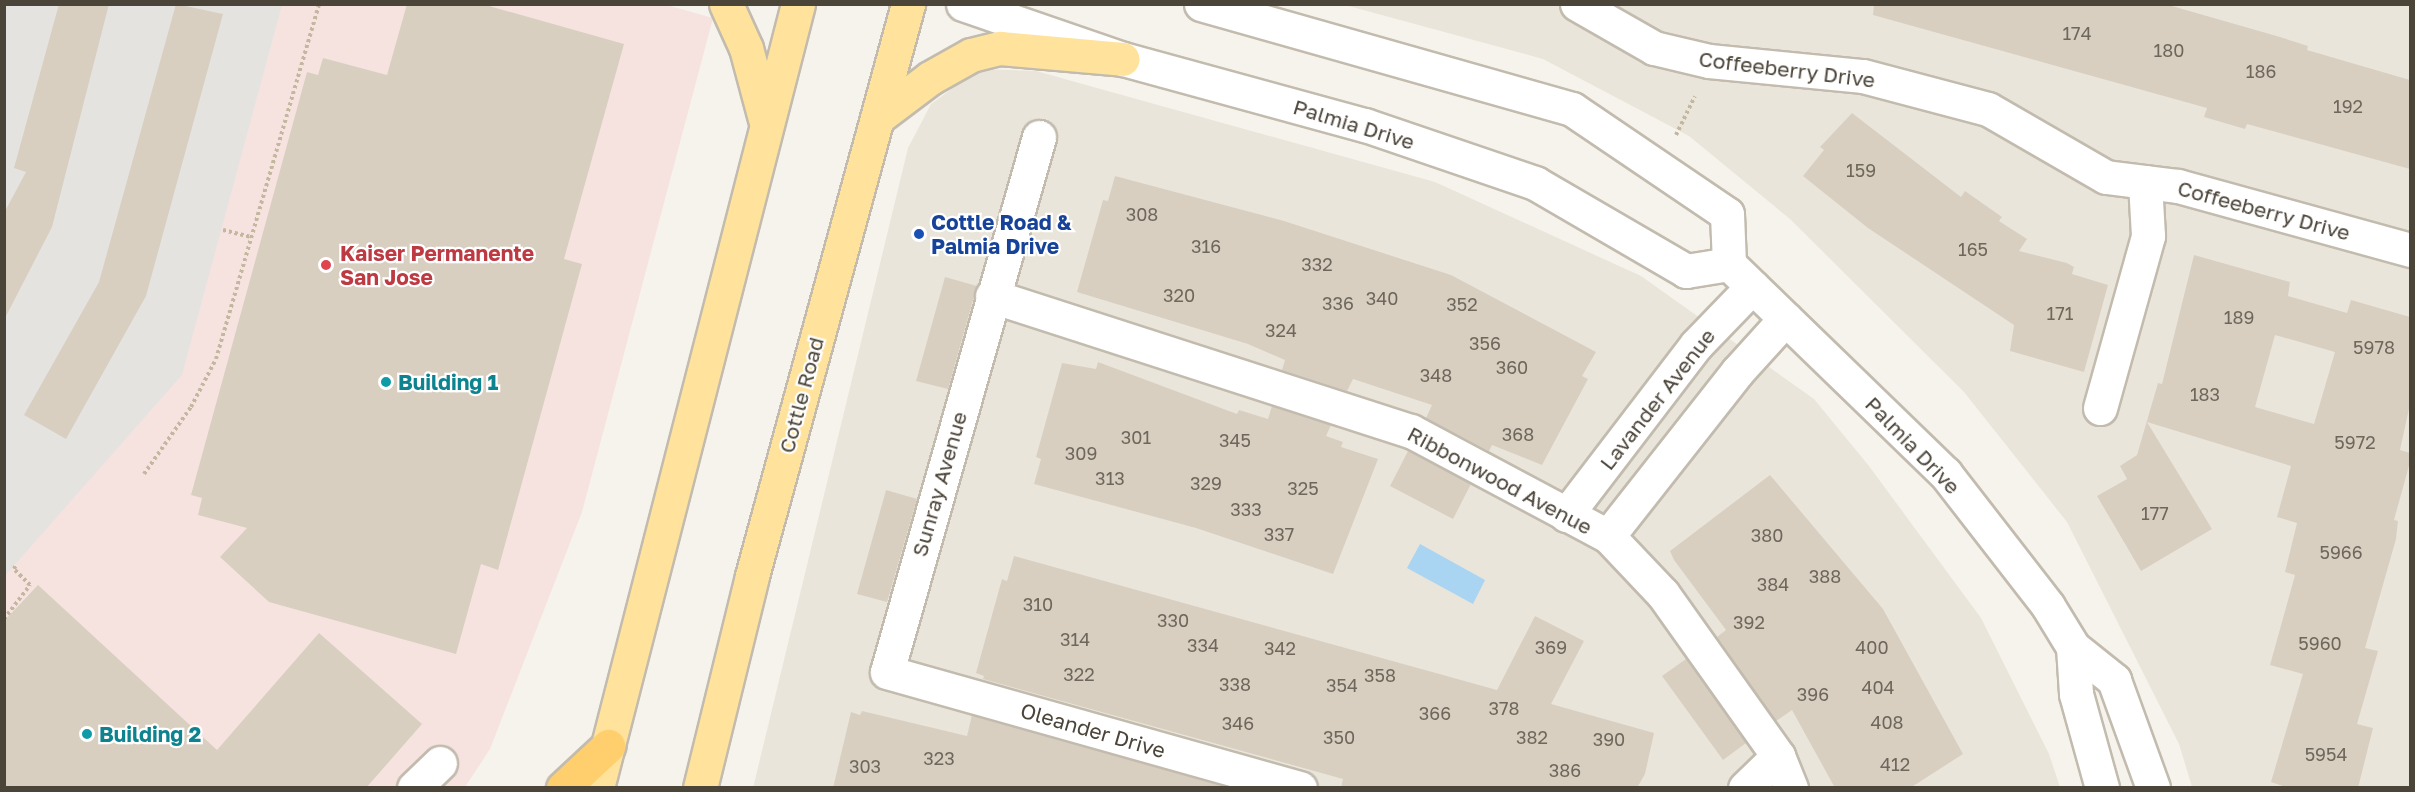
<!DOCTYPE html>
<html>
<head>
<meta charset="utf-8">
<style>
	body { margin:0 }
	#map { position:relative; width:2415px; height:792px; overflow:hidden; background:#f6f3ec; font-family:"Golos Text",sans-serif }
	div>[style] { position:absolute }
	.residential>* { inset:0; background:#eae5da }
	.medical>* { inset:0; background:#f6e3e0 }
	.parking>* { inset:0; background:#e5e3e0 }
	.water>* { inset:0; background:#a9d4f2 }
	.building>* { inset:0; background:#d8cfc1 }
	.path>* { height:4px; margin-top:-2px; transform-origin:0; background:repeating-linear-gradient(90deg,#c4b79f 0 3px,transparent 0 6px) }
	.roads { filter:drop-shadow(2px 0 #c2bbae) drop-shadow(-2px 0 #c2bbae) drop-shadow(0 2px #c2bbae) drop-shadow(0 -2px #c2bbae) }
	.minor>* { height:33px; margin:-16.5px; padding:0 16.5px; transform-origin:16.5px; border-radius:16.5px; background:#fff }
	.major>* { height:33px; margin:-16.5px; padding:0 16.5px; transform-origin:16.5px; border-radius:16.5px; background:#ffe39c }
	.highway>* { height:33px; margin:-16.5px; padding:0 16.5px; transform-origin:16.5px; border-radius:16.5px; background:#ffcf6e }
	.dots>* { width:16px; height:16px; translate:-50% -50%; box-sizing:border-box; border:3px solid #fff; border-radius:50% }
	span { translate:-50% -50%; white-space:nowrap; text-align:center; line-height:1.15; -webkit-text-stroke:4.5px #fff; paint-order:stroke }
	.number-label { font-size:18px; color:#6e675b }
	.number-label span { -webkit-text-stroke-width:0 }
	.street-label { font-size:21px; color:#4b4439 }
	.transit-label { font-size:21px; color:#164399; font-weight:700 }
	.left { translate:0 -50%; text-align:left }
	.health-label { font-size:21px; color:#be3a42; font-weight:700 }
	.culture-label { font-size:21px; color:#0d838f; font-weight:700 }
	.frame { position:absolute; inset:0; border:6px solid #4b4439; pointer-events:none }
</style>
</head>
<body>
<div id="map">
	<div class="residential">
		<i style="clip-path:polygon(1345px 5px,2410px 5px,2410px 787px,2192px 787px,2179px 744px,2067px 522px,1964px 392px,1790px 219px,1689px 136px,1543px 59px)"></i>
		<i style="clip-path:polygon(979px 69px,1036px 71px,1435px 182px,1641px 276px,1814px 399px,1869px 466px,1981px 618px,2049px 754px,2060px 787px,753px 788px,908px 148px,931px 104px)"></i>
	</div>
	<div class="medical">
		<i style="clip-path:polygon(663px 4px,713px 18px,582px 512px,490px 749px,465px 787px,5px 788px,5px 5px)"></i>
	</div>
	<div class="parking">
		<i style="clip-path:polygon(5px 5px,282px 5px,182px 375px,5px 576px)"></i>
	</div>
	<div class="water">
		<i style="clip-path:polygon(1420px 544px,1485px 580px,1473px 604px,1407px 568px)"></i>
	</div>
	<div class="building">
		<i style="clip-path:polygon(59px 4px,109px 4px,52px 227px,4px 320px,4px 213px,26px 172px,14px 168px)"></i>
		<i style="clip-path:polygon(176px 4px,223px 14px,146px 296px,66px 439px,24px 415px,99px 282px)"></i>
		<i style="clip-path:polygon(407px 4px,482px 4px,624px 44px,564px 259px,582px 264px,498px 570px,481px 564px,456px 654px,269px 602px,220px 557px,247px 528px,198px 515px,202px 498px,191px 495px,307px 72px,318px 75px,323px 58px,387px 75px)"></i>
		<i style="clip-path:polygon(1874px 4px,2165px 4px,2280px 37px,2308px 46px,2307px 50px,2410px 80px,2410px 169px,2247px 124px,2245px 129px,2204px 117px,2207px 108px,1873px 15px)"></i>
		<i style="clip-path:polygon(1852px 113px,1961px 197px,1965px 191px,2002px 217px,1999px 221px,2027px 239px,2019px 251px,2067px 263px,2074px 267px,2072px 274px,2108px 285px,2084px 372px,2010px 351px,2014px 325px,1868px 228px,1803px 176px,1824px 150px,1820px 147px)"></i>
		<i style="clip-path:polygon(1115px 176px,1284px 221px,1451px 275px,1596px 352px,1582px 376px,1588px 379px,1542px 465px,1492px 445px,1489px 451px,1426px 418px,1432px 405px,1353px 379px,1347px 391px,1282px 370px,1285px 360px,1248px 344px,1077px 292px,1103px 200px,1108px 201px)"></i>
		<i style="clip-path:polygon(evenodd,2194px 255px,2290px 282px,2288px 296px,2347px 313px,2351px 300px,2410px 317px,2410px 404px,2400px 450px,2410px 453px,2410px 462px,2394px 520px,2398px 521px,2396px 539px,2365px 648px,2378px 651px,2357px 724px,2373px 728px,2358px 788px,2289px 788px,2271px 782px,2303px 674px,2270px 665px,2295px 575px,2285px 572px,2297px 523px,2277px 517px,2291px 466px,2147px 422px,2212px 529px,2141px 571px,2097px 496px,2127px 479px,2120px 466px,2137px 455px,2158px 383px,2162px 384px,2194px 255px,2275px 335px,2335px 352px,2314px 424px,2255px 407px,2275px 335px)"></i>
		<i style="clip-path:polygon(945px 277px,977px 286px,948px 389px,916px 381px)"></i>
		<i style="clip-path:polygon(1098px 362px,1237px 414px,1239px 410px,1268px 419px,1272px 406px,1331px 425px,1326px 436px,1343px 442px,1341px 447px,1378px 459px,1333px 574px,1196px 528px,1034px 484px,1041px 459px,1036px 457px,1062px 363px,1096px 369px)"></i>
		<i style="clip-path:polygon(1408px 451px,1471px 484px,1453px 519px,1390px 486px)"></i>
		<i style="clip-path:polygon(1770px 475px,1883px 609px,1963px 754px,1910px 788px,1835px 788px,1792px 710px,1776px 721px,1717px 637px,1726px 630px,1674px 560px,1670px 551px)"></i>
		<i style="clip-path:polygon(886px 490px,917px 499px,887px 602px,857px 594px)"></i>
		<i style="clip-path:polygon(1014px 556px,1497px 690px,1535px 616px,1584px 641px,1551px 704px,1654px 733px,1645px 774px,1637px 788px,1341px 788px,1343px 779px,983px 679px,984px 676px,976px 673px,1002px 579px,1007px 581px)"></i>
		<i style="clip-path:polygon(38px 585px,217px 750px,319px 633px,422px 724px,366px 788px,4px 788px,4px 621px)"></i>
		<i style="clip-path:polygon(1686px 659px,1746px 743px,1723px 760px,1662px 676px)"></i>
		<i style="clip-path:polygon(862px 711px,967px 736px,972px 715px,1229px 788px,833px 788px,851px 712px,860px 715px)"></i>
	</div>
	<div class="path">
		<i style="left:1676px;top:135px;width:43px;rotate:-64deg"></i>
		<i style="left:223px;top:230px;width:30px;rotate:14deg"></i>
		<i style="left:144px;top:474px;width:82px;rotate:-55deg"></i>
		<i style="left:191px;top:407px;width:54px;rotate:-62.5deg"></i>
		<i style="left:216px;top:359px;width:370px;rotate:-73.8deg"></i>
		<i style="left:4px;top:619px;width:43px;rotate:-52.6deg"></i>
		<i style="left:30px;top:585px;width:23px;rotate:-135deg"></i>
		<i style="left:14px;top:569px;width:4px;rotate:-63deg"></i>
	</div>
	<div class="roads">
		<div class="minor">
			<i style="left:963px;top:4px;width:169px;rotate:19deg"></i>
			<i style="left:1123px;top:59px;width:251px;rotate:15.3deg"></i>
			<i style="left:1365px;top:125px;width:180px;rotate:18.8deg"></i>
			<i style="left:1535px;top:183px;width:175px;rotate:30.2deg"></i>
			<i style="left:1686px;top:271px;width:44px;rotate:-9.2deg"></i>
			<i style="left:1201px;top:4px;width:386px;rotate:15.8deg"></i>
			<i style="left:1572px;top:109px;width:187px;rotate:34.1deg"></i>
			<i style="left:1727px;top:214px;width:50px;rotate:87.7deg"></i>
			<i style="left:1729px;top:264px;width:301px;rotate:44.1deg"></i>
			<i style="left:1945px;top:473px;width:168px;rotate:52.2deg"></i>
			<i style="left:2048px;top:606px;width:48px;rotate:58.6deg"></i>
			<i style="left:2073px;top:647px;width:53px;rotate:38.8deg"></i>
			<i style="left:2114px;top:680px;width:115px;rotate:70.1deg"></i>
			<i style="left:1577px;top:4px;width:89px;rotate:29.7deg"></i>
			<i style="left:1654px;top:48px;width:57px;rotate:13.3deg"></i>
			<i style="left:1709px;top:61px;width:155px;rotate:5.6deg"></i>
			<i style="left:1863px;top:76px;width:129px;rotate:14.8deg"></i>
			<i style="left:1988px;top:109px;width:136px;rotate:30deg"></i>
			<i style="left:2106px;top:177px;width:73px;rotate:7.1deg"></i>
			<i style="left:2178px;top:186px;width:241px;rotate:15.4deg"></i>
			<i style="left:1039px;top:137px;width:556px;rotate:105.86deg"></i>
			<i style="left:887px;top:672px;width:429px;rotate:15.7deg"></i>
			<i style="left:992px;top:296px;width:440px;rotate:17.9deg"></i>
			<i style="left:1411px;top:431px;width:223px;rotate:28.1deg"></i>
			<i style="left:1608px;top:536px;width:80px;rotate:46.5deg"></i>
			<i style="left:1663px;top:594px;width:199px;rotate:54.6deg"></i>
			<i style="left:1778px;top:756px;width:35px;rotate:68deg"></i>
			<i style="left:2100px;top:408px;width:179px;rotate:-74.4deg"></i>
			<i style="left:2148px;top:236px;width:54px;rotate:-93.2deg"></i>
			<i style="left:1566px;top:515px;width:214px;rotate:-52.6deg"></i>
			<i style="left:1696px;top:345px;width:81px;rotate:-46deg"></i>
			<i style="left:1608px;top:536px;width:209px;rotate:-51.8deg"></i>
			<i style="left:1737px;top:372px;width:72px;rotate:-47.8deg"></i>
			<i style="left:2073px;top:647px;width:47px;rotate:86.3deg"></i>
			<i style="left:2076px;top:694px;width:98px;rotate:74.5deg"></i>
			<i style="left:414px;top:788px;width:36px;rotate:-44deg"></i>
			<i style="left:1745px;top:788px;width:46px;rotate:-44.1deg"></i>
		</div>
		<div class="major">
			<i style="left:726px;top:4px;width:48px;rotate:65.6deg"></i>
			<i style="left:746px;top:48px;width:73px;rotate:75deg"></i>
			<i style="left:877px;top:118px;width:66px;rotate:-37deg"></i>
			<i style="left:930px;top:78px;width:47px;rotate:-29.3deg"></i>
			<i style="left:971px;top:55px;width:30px;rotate:-14deg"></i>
			<i style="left:1000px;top:48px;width:123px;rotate:5.1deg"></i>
			<i style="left:597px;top:788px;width:809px;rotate:-75.62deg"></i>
			<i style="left:700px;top:788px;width:218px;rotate:-76.2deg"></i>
			<i style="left:752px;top:576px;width:593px;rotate:-74.74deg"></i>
		</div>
		<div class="highway">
			<i style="left:563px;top:788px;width:62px;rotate:-43deg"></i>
		</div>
	</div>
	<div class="dots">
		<i style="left:919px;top:234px;background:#1a4fb4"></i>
		<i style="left:326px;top:265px;background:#e0444e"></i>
		<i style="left:386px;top:382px;background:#0f9aa8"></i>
		<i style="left:87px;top:734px;background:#0f9aa8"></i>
	</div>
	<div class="number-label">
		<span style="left:2077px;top:33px">174</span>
		<span style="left:2169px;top:50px">180</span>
		<span style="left:2261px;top:71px">186</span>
		<span style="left:2348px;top:106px">192</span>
		<span style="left:1861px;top:170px">159</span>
		<span style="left:1142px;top:214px">308</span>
		<span style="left:1206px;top:246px">316</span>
		<span style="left:1973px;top:249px">165</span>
		<span style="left:1317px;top:264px">332</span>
		<span style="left:1179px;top:295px">320</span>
		<span style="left:1382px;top:298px">340</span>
		<span style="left:1338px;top:303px">336</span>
		<span style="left:1462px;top:304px">352</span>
		<span style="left:2060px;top:313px">171</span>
		<span style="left:2239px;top:317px">189</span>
		<span style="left:1281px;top:330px">324</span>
		<span style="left:1485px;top:343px">356</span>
		<span style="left:2374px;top:347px">5978</span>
		<span style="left:1512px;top:367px">360</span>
		<span style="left:1436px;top:375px">348</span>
		<span style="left:2205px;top:394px">183</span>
		<span style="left:1518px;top:434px">368</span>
		<span style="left:1136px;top:437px">301</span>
		<span style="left:1235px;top:440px">345</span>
		<span style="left:2355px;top:442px">5972</span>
		<span style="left:1081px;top:453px">309</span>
		<span style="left:1110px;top:478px">313</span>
		<span style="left:1206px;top:483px">329</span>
		<span style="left:1303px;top:488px">325</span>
		<span style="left:1246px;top:509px">333</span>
		<span style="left:2155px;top:513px">177</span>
		<span style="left:1279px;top:534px">337</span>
		<span style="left:1767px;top:535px">380</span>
		<span style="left:2341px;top:552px">5966</span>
		<span style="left:1825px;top:576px">388</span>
		<span style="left:1773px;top:584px">384</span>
		<span style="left:1038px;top:604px">310</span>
		<span style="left:1173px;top:620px">330</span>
		<span style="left:1749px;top:622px">392</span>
		<span style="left:1075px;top:639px">314</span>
		<span style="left:2320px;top:643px">5960</span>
		<span style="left:1203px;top:645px">334</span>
		<span style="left:1551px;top:647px">369</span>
		<span style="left:1872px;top:647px">400</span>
		<span style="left:1280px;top:648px">342</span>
		<span style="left:1079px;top:674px">322</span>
		<span style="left:1380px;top:675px">358</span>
		<span style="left:1235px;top:684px">338</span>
		<span style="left:1342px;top:685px">354</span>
		<span style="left:1878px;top:687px">404</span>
		<span style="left:1813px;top:694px">396</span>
		<span style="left:1504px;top:708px">378</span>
		<span style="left:1435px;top:713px">366</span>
		<span style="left:1887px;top:722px">408</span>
		<span style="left:1238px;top:723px">346</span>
		<span style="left:1339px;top:737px">350</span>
		<span style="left:1532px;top:737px">382</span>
		<span style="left:1609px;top:739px">390</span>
		<span style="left:2326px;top:754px">5954</span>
		<span style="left:939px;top:758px">323</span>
		<span style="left:1895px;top:764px">412</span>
		<span style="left:865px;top:766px">303</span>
		<span style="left:1565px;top:770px">386</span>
	</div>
	<div class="street-label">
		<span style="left:1787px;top:69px;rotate:7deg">Coffeeberry Drive</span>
		<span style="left:1354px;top:124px;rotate:17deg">Palmia Drive</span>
		<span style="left:2264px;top:210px;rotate:15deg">Coffeeberry Drive</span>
		<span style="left:801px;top:395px;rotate:-75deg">Cottle Road</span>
		<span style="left:1657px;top:399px;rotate:-52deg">Lavander Avenue</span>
		<span style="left:1913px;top:445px;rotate:46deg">Palmia Drive</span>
		<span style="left:1500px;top:480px;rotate:28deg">Ribbonwood Avenue</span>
		<span style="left:939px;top:484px;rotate:-74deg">Sunray Avenue</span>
		<span style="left:1093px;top:730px;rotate:16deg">Oleander Drive</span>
	</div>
	<div class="transit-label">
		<span class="left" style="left:931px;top:234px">Cottle Road &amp;<br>Palmia Drive</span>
	</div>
	<div class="health-label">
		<span class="left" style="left:340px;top:265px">Kaiser Permanente<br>San Jose</span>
	</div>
	<div class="culture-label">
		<span class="left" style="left:398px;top:382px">Building 1</span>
		<span class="left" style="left:99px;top:734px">Building 2</span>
	</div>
	<div class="frame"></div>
</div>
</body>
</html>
